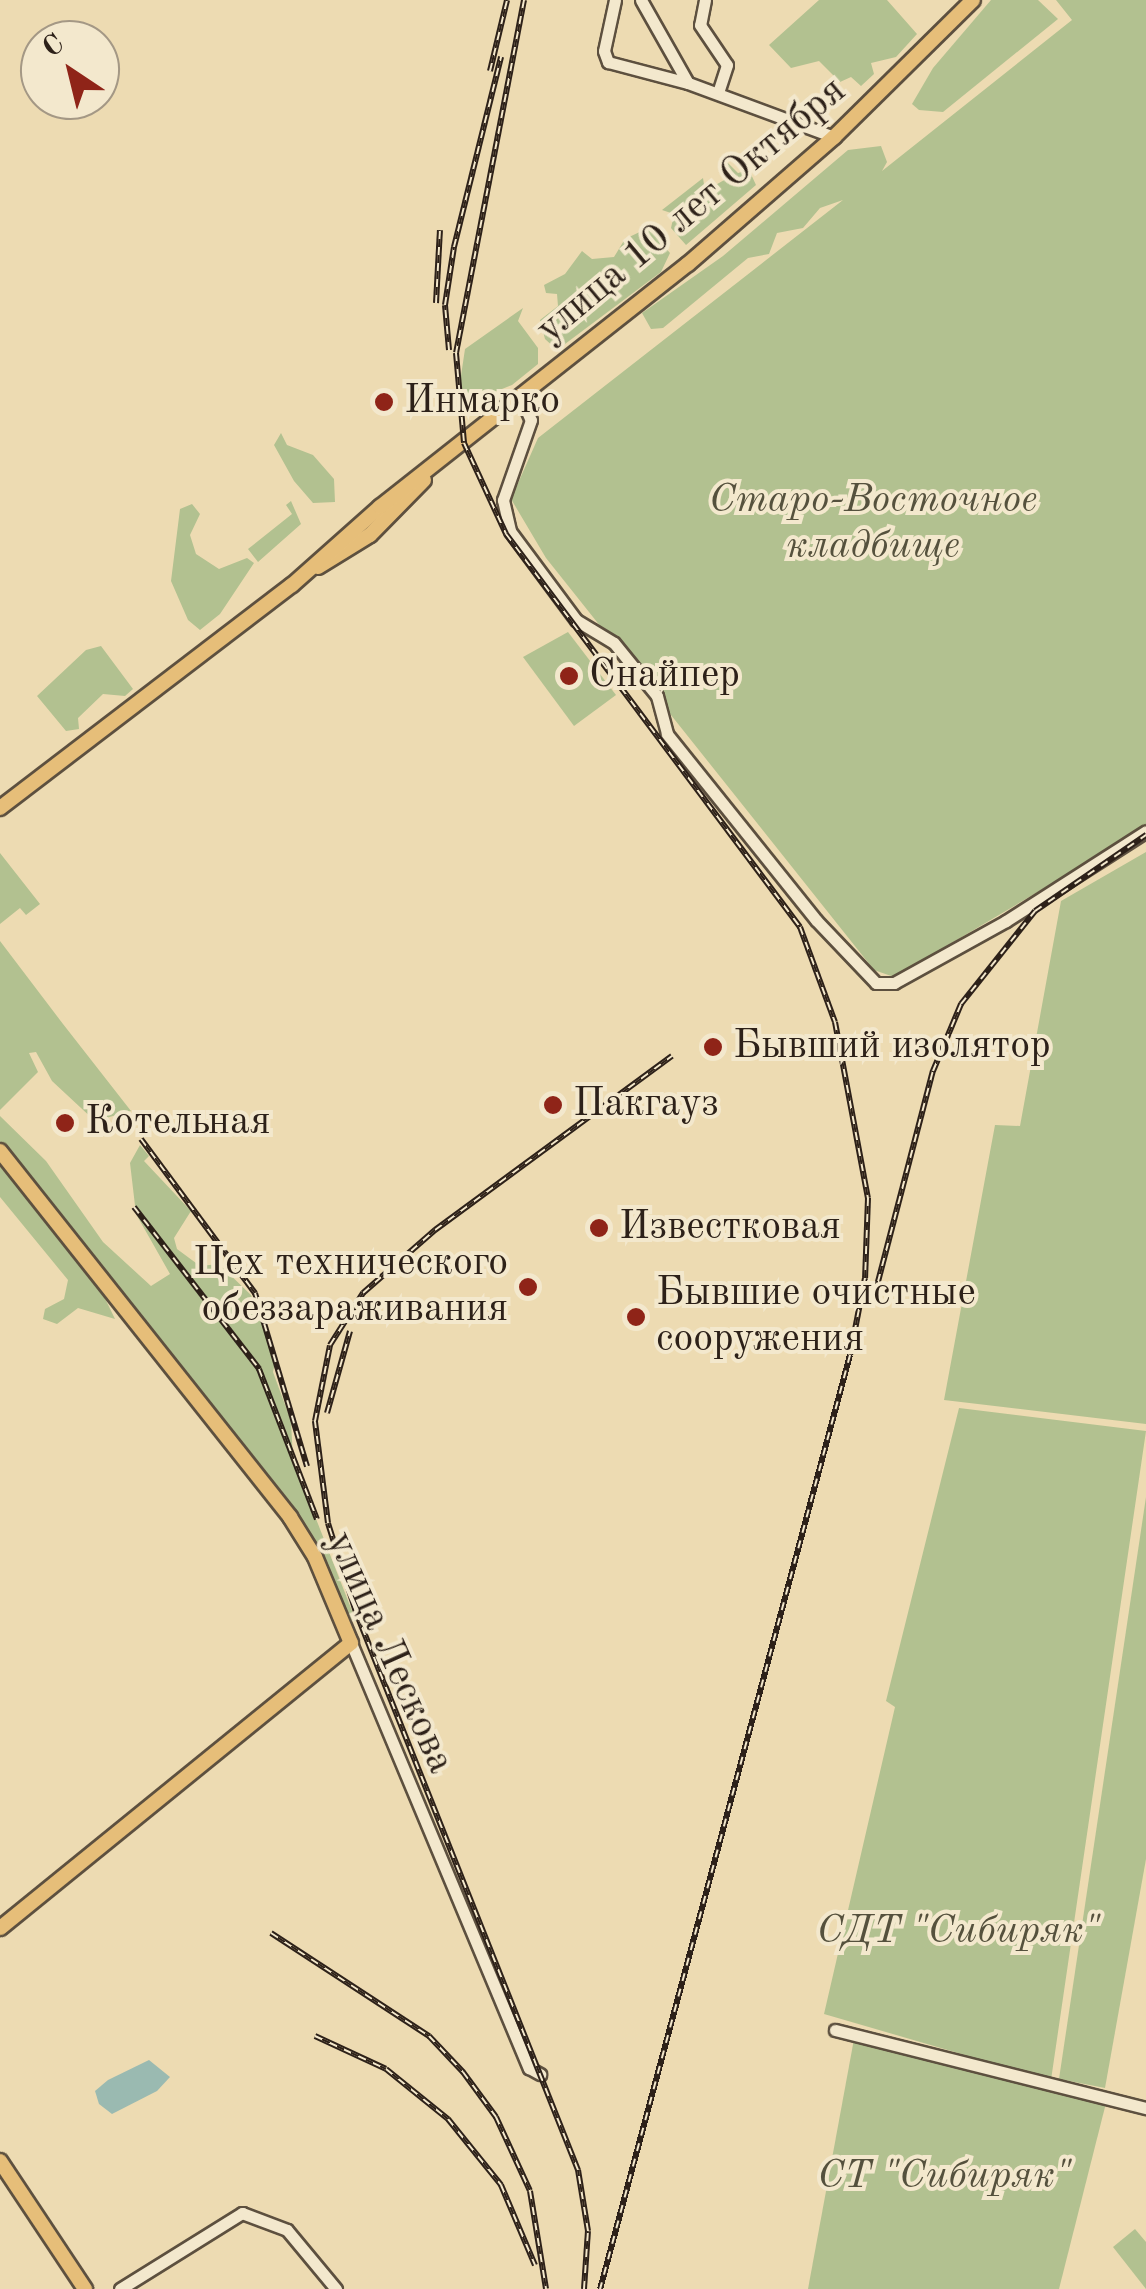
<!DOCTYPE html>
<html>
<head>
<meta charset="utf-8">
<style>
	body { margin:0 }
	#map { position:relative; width:1146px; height:2289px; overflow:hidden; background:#eddbb2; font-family:"Old Standard TT",serif }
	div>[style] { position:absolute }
	.green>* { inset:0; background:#b2c190 }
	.water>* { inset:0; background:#9abab1 }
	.roads { filter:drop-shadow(2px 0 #5d503f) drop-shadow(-2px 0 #5d503f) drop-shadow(0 2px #5d503f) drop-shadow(0 -2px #5d503f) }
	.minor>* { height:11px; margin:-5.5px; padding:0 5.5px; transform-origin:5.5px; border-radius:5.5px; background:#f3e8cd }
	.major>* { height:14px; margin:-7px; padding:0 7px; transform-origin:7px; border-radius:7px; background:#e6be79 }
	.rail>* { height:6px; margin-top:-3px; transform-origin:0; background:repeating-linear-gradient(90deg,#f3e8cd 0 8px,#2d2119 0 16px); box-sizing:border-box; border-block:2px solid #2d2119 }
	.dots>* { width:28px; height:28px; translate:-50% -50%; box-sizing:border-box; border:5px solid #f3e8cd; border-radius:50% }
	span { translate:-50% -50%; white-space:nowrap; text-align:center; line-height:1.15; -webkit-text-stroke:8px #f3e8cd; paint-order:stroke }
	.street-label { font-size:40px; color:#2d2119 }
	.poi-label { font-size:40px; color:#2d2119 }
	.left { translate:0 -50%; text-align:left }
	.right { translate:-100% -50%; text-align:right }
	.park-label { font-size:40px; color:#55513d; font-style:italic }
	.north { position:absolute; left:20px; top:20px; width:100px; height:100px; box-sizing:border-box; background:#f3e8cd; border:2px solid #a49885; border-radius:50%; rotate:325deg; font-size:28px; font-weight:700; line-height:40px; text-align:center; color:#2d2119 }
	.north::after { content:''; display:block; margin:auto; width:35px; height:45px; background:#8f2418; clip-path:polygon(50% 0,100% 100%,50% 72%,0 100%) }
</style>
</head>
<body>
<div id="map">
	<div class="green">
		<i style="clip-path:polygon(819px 0,887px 0,917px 34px,896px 57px,871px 63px,874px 74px,861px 86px,851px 77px,840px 82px,819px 61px,791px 68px,769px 45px)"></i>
		<i style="clip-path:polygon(991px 0,1038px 0,1058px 19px,943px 112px,919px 110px,912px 104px,933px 68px)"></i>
		<i style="clip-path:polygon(1056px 0,1146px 0,1146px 828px,894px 977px,874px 970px,546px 558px,511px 499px,538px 438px,843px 200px,820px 208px,803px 228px,777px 233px,769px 254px,748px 258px,663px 328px,651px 329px,642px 313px,723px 256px,848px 150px,881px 146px,887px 162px,882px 171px,1072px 20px)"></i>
		<i style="clip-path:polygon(725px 160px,738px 173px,749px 170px,756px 185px,686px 245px,671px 228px,674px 214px,662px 210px,703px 178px,705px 191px,726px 179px)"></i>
		<i style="clip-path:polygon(648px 228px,670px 253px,661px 272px,557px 350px,545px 339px,540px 320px,558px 306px,557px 294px,546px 293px,544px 285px,565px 274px,582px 251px,592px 259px,614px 257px,625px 239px)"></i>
		<i style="clip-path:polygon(523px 308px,518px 321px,538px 348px,538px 364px,512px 385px,465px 404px,459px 389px,465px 349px)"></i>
		<i style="clip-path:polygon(281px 433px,287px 445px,313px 455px,334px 479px,335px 502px,313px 503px,294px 481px,274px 445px)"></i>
		<i style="clip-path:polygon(291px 501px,301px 524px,258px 562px,248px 549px,292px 514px,286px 505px)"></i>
		<i style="clip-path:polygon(192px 504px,200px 514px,190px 535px,196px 554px,219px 569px,247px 558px,254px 563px,220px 614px,200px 630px,188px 620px,171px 581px,180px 509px)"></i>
		<i style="clip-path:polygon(568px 632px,616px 695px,574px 726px,523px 657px)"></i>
		<i style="clip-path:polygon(101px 646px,133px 689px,125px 696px,103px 694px,78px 718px,79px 729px,66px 731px,37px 696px,86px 650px)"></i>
		<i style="clip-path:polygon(1146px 852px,1146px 1424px,944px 1400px,995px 1125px,1020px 1126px,1061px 901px)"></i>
		<i style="clip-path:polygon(0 853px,40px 904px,26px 915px,20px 908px,0 924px)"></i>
		<i style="clip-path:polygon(0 941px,63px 1024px,131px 1111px,95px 1121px,52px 1081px,36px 1052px,29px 1053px,38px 1072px,0 1110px)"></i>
		<i style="clip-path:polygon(0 1116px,46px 1161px,103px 1242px,151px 1286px,170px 1274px,136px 1214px,130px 1163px,140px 1145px,149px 1156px,144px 1161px,191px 1211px,174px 1238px,177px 1249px,200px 1266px,219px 1264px,251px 1295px,276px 1358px,273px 1372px,291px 1421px,293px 1460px,356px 1621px,347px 1619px,328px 1577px,0 1144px)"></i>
		<i style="clip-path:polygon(0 1166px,100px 1288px,115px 1319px,78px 1308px,57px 1324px,43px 1319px,45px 1309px,64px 1299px,68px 1280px,0 1197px)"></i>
		<i style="clip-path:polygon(959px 1408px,1146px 1431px,1051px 2080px,824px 2014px,895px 1707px,886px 1701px)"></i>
		<i style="clip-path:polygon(1146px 1497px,1146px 1859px,1105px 2088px,1059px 2079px)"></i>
		<i style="clip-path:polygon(854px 2039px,1106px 2103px,1059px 2289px,808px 2289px)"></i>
		<i style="clip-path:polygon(1135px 2229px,1146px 2242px,1146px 2289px,1113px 2247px)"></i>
	</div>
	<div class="water">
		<i style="clip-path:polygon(149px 2060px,170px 2077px,157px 2091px,112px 2114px,99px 2104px,95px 2091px,108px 2080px)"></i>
	</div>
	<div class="roads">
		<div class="minor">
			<i style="left:615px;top:0;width:52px;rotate:102.2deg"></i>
			<i style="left:604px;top:51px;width:12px;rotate:70deg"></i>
			<i style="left:608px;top:62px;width:83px;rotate:14.7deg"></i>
			<i style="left:641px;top:0;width:95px;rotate:60.5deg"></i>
			<i style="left:688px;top:83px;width:156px;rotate:20.3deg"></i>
			<i style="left:705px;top:0;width:25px;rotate:101deg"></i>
			<i style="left:700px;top:25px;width:48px;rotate:56deg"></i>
			<i style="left:727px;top:65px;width:28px;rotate:108deg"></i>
			<i style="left:521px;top:398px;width:24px;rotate:66deg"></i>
			<i style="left:531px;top:420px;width:85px;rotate:109.3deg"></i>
			<i style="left:503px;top:500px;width:32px;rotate:77deg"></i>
			<i style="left:510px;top:531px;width:111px;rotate:53.4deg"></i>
			<i style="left:576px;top:620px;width:44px;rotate:31.2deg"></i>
			<i style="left:614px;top:643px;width:68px;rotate:50.9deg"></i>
			<i style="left:657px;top:696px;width:39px;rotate:75deg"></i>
			<i style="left:667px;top:734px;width:238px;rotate:51.3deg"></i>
			<i style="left:816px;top:920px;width:87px;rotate:46.4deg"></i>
			<i style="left:876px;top:983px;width:18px"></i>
			<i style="left:894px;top:983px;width:128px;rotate:-29deg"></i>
			<i style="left:1006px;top:921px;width:166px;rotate:-32.7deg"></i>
			<i style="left:351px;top:1643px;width:461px;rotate:67.3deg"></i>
			<i style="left:529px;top:2068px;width:13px;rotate:29deg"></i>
			<i style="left:835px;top:2030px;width:321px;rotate:14.1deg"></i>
			<i style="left:120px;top:2289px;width:144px;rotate:-31.9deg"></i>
			<i style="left:242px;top:2213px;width:48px;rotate:20.7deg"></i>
			<i style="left:287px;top:2230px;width:77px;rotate:50.3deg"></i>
		</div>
		<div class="major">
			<i style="left:318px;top:567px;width:61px;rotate:-31.6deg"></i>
			<i style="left:370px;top:535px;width:77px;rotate:-45.5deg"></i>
			<i style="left:0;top:808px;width:367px;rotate:-37.4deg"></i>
			<i style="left:292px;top:585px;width:118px;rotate:-41.6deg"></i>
			<i style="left:380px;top:507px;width:392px;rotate:-38.3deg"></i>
			<i style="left:688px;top:264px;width:194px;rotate:-41deg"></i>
			<i style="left:834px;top:137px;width:195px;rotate:-44.6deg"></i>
			<i style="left:0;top:1151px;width:467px;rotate:51.6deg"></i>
			<i style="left:290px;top:1517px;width:47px;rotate:58deg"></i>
			<i style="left:315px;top:1557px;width:93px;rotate:67.3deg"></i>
			<i style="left:351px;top:1643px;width:452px;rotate:140.9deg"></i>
			<i style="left:0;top:2161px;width:154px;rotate:56.4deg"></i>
		</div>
	</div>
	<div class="rail">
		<i style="left:524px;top:0;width:359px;rotate:100.9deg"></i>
		<i style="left:456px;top:353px;width:90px;rotate:84.9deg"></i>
		<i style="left:464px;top:443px;width:100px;rotate:65.2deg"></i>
		<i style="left:506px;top:534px;width:491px;rotate:53.2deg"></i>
		<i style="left:800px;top:927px;width:101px;rotate:69.8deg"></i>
		<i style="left:835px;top:1022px;width:179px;rotate:79.4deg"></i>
		<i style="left:868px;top:1198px;width:80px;rotate:92.1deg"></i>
		<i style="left:865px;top:1278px;width:78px;rotate:101deg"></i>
		<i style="left:850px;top:1355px;width:967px;rotate:104.98deg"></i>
		<i style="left:490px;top:71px;width:73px;rotate:-76.5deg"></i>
		<i style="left:436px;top:303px;width:73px;rotate:-86.9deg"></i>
		<i style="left:449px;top:350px;width:45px;rotate:-95.1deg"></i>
		<i style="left:445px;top:305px;width:59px;rotate:-81.2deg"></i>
		<i style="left:454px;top:247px;width:196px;rotate:-76.1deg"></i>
		<i style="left:141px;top:1139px;width:192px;rotate:53.5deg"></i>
		<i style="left:255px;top:1293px;width:181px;rotate:73.3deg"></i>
		<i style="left:134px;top:1207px;width:205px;rotate:52.3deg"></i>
		<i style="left:259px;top:1369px;width:161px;rotate:68.9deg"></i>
		<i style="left:874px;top:1297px;width:234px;rotate:-75.4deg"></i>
		<i style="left:933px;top:1071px;width:73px;rotate:-67.3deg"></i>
		<i style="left:961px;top:1004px;width:119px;rotate:-51.5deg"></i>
		<i style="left:1035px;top:911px;width:135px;rotate:-34.4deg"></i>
		<i style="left:327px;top:1413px;width:85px;rotate:-74.3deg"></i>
		<i style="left:271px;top:1933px;width:189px;rotate:33.1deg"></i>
		<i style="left:429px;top:2036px;width:50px;rotate:46.6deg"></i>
		<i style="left:463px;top:2072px;width:56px;rotate:53.7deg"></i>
		<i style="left:496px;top:2117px;width:81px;rotate:65.3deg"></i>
		<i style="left:530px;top:2191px;width:99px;rotate:80.7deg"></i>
		<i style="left:315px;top:2036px;width:78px;rotate:24.9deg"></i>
		<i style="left:386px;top:2069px;width:80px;rotate:38.9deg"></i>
		<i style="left:448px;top:2119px;width:85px;rotate:51.2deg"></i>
		<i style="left:501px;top:2185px;width:87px;rotate:67deg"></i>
		<i style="left:584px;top:2289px;width:58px;rotate:-86.1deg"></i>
		<i style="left:588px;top:2231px;width:62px;rotate:-99.3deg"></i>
		<i style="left:578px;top:2170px;width:601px;rotate:-111.7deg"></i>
		<i style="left:356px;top:1612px;width:93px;rotate:-107.5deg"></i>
		<i style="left:328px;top:1523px;width:103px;rotate:-97.3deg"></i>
		<i style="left:315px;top:1421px;width:77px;rotate:-78.8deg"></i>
		<i style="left:330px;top:1345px;width:62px;rotate:-57.6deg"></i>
		<i style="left:363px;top:1293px;width:96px;rotate:-41.2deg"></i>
		<i style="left:435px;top:1230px;width:294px;rotate:-36.3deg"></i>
	</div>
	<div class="dots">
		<i style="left:384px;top:402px;background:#8f2418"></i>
		<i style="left:569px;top:676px;background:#8f2418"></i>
		<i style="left:713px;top:1047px;background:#8f2418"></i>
		<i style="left:553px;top:1105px;background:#8f2418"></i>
		<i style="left:65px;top:1123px;background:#8f2418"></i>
		<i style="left:599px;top:1228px;background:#8f2418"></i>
		<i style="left:528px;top:1287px;background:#8f2418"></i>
		<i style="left:636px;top:1317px;background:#8f2418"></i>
	</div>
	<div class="street-label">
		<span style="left:692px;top:211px;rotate:-40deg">улица 10 лет Октября</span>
		<span style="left:389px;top:1653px;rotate:66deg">улица Лескова</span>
	</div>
	<div class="poi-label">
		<span class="left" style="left:404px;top:402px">Инмарко</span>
		<span class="left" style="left:589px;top:676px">Снайпер</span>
		<span class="left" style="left:733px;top:1047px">Бывший изолятор</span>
		<span class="left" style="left:573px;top:1105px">Пакгауз</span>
		<span class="left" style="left:85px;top:1123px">Котельная</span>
		<span class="left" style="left:619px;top:1228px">Известковая</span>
		<span class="right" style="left:508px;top:1287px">Цех технического<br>обеззараживания</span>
		<span class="left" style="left:656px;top:1317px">Бывшие очистные<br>сооружения</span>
	</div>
	<div class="park-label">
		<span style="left:873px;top:524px">Старо-Восточное<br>кладбище</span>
		<span style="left:958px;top:1932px">СДТ "Сибиряк"</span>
		<span style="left:944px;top:2177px">СТ "Сибиряк"</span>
	</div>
	<div class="north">С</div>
</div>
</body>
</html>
